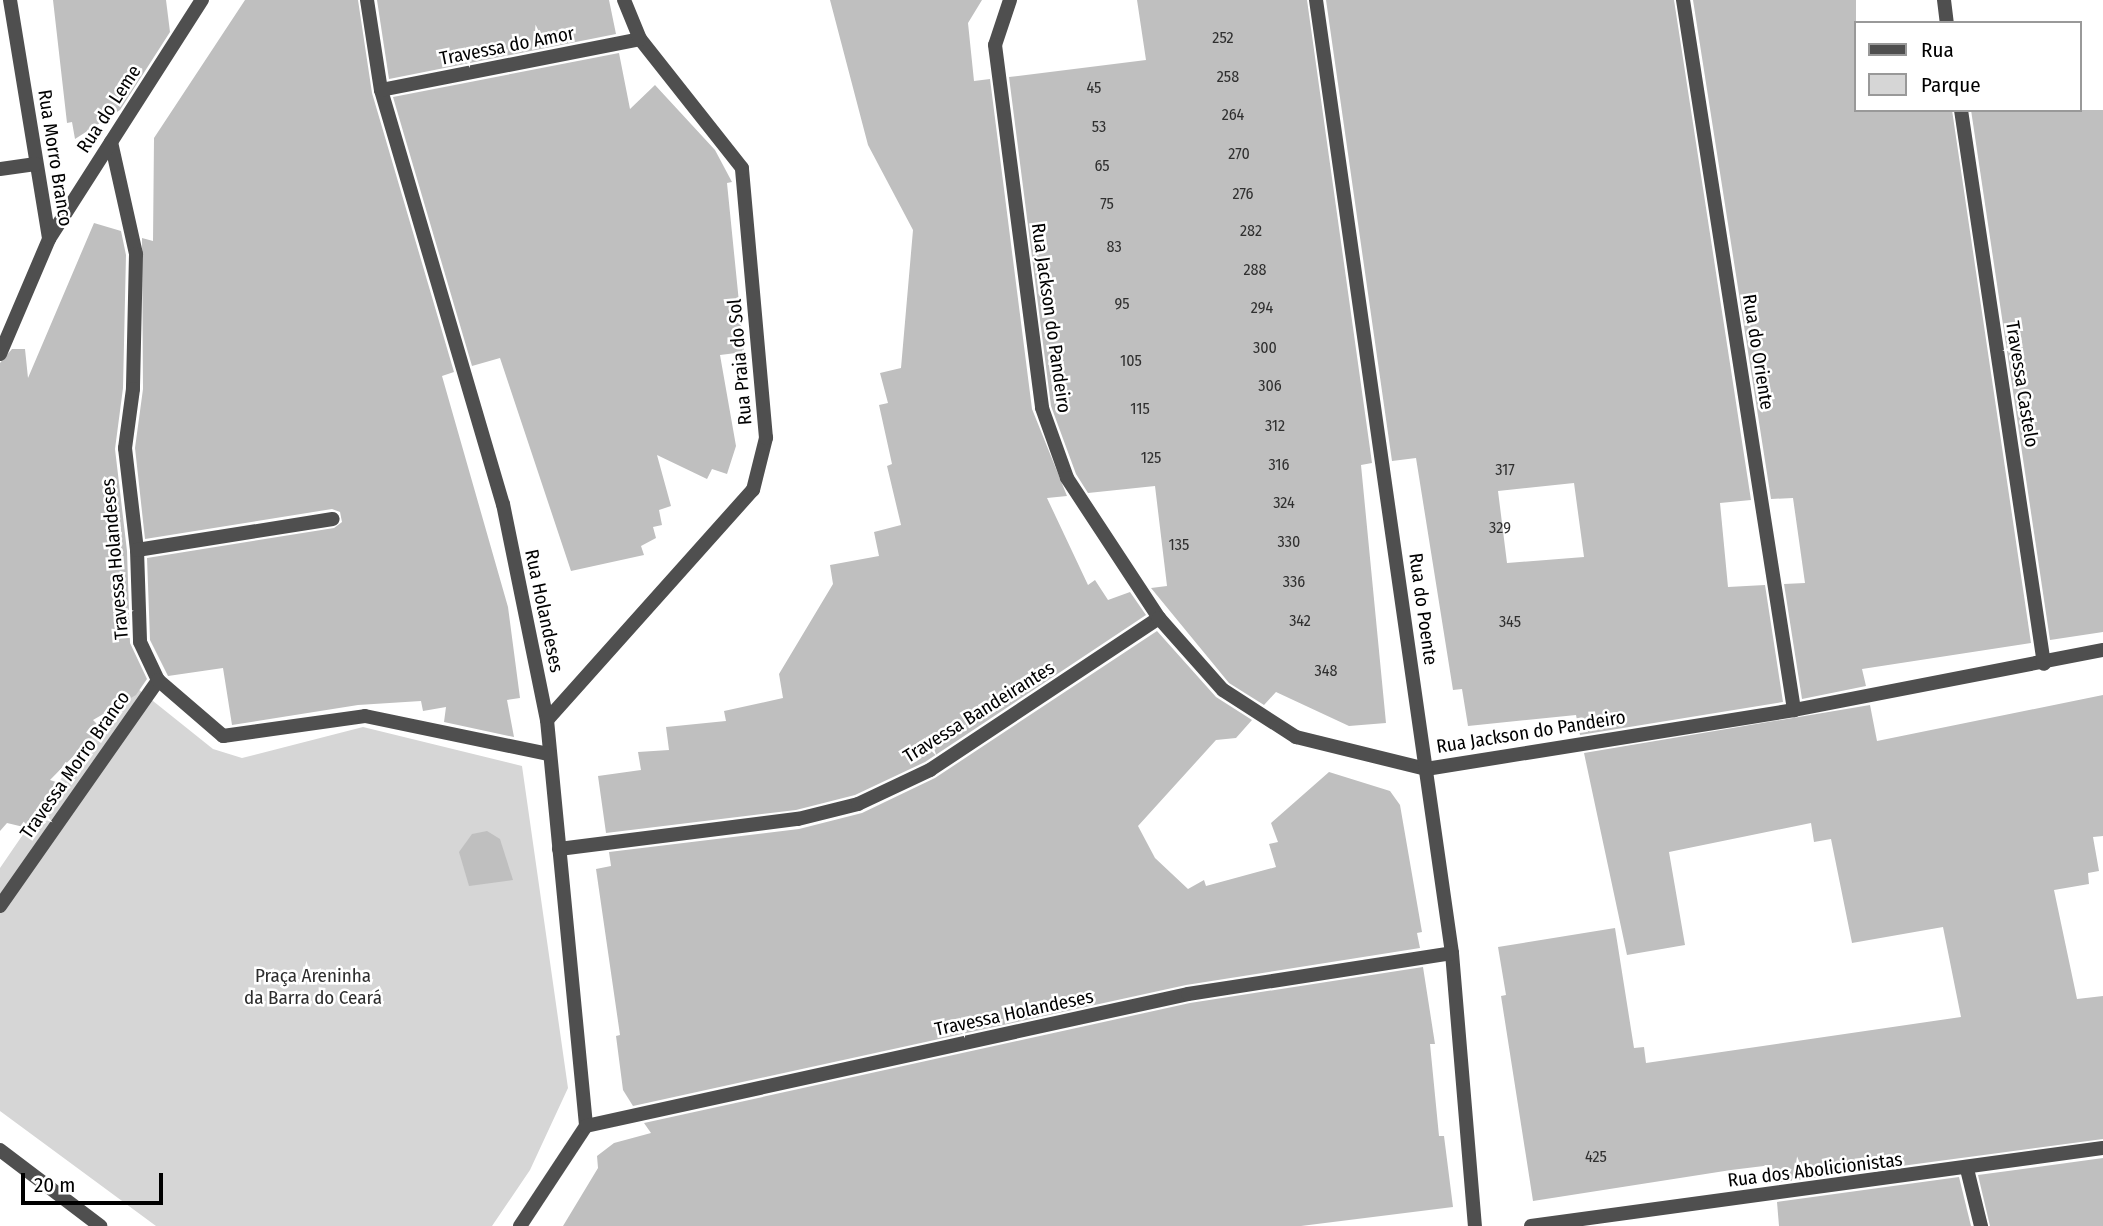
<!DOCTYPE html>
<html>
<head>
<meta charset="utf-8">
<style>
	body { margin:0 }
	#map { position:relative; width:2103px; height:1226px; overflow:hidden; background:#fff; font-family:"Fira Sans Condensed",sans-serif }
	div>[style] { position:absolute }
	.green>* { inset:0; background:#d6d6d6 }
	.building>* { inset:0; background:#bfbfbf }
	.lane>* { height:14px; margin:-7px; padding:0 7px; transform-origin:7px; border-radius:7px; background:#4f4f4f }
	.street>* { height:14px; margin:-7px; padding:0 7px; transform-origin:7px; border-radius:7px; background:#4f4f4f }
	span { translate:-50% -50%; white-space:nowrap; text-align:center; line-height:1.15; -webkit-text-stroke:5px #fff; paint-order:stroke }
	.number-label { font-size:16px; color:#303030 }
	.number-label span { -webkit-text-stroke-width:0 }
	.street-label { font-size:19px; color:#000 }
	.park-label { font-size:19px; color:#2d2d2d }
	.legend { position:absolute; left:1854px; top:21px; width:228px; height:91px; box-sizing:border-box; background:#fff; border:2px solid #999; margin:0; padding:9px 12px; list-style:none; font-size:21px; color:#000 }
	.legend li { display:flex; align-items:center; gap:14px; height:35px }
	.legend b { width:35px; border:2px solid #999 }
	.scale { position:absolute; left:21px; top:1173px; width:142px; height:32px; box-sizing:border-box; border:4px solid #000; border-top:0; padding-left:9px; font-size:21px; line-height:24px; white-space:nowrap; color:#000; -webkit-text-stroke:5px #fff; paint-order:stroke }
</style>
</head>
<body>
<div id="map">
	<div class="green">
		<i style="clip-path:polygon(128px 681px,213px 749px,242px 758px,363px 727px,522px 766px,568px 1088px,530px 1170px,492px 1226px,156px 1226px,0 1111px,0 868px)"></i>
	</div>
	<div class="building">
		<i style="clip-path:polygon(53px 0,166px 0,170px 32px,120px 110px,75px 139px,72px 122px,67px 123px)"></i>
		<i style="clip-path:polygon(245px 0,358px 0,372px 93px,454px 372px,442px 376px,508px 607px,520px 698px,507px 700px,514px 737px,444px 722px,446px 707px,423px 711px,421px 701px,358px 705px,232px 725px,223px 668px,168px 676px,150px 640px,147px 558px,334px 528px,342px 522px,340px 512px,332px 509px,145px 539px,135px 448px,143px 389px,142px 238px,153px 241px,154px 138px)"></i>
		<i style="clip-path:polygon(377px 0,609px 0,616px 34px,389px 79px)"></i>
		<i style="clip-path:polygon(830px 0,982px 0,968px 23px,974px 81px,990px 79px,1032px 409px,1067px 496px,1047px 498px,1088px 585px,1095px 580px,1108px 600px,1130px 592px,1146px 615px,925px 762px,855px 795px,796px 810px,606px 833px,598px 776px,641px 770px,638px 752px,669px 750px,666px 727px,726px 721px,724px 711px,783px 698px,779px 674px,833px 584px,830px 565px,879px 556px,874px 532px,901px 525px,887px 466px,892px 464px,879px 405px,888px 403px,880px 373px,901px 368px,913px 230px,868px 145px)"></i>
		<i style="clip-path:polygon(1137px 0,1307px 0,1372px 463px,1361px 465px,1386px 723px,1349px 726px,1276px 692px,1264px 705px,1229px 683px,1151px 588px,1167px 586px,1155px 486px,1088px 493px,1076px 474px,1051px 406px,1009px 77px,1146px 60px)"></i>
		<i style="clip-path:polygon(evenodd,1326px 0,1674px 0,1751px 500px,1720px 503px,1728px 587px,1765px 585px,1783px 702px,1580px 735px,1576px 715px,1468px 726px,1462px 689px,1453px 690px,1416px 458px,1392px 461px,1326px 0,1574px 483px,1584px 557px,1507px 563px,1498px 491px,1574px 483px)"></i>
		<i style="clip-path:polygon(1693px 0,1856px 0,1856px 110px,1952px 110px,2031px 643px,1862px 669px,1866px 686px,1802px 699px,1784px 584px,1805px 583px,1793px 498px,1771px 499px)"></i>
		<i style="clip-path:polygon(619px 53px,630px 109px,655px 85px,715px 150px,732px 182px,727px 183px,744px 352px,720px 355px,736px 446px,727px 474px,712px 469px,707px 479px,657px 455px,671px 506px,659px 510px,662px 525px,653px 527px,656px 538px,641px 546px,644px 555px,571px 571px,500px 358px,472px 366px,393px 97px)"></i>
		<i style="clip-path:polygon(1971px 110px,2103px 110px,2103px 632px,2050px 640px)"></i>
		<i style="clip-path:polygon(94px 223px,121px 231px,126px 255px,123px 388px,115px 449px,127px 551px,130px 643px,147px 679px,136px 695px,93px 720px,101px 728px,50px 780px,62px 784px,32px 829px,7px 823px,0 831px,0 363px,12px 349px,25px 349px,28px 378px)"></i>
		<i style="clip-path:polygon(1157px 631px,1216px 697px,1252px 720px,1236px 738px,1216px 740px,1138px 826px,1155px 858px,1188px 889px,1204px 880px,1206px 886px,1276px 867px,1269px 844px,1278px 842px,1271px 823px,1329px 772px,1390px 791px,1400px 805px,1422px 932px,1417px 933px,1420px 948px,1186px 985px,633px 1106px,623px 1090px,616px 1036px,620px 1035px,596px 869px,611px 866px,609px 852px,799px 829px,862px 813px,935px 778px)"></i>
		<i style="clip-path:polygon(2103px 695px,2103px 836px,2093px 837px,2099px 871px,2088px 873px,2089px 884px,2054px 890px,2077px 999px,2103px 996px,2103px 1139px,1774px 1183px,1772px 1165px,1731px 1170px,1533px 1201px,1501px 996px,1506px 995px,1498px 947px,1615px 928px,1634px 1048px,1644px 1047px,1646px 1063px,1961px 1017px,1943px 927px,1852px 943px,1831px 839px,1814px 842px,1811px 823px,1669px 852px,1685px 945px,1627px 955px,1584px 753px,1870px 705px,1877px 741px)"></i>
		<i style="clip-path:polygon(487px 831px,500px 839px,513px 880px,469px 886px,459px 852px,472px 834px)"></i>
		<i style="clip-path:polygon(1423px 967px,1435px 1044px,1430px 1044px,1439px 1136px,1444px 1136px,1453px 1207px,1301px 1226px,563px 1226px,598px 1168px,597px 1156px,614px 1143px,651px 1133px,644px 1123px,1190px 1003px)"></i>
		<i style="clip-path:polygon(2103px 1158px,2103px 1226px,1990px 1226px,1978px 1175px)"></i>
		<i style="clip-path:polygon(1959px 1177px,1971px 1226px,1779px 1226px,1777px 1202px)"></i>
	</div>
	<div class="lane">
		<i style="left:559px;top:849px;width:241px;rotate:-7.2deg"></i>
		<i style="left:798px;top:819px;width:62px;rotate:-14deg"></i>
		<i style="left:858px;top:804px;width:80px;rotate:-25.3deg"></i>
		<i style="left:930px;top:770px;width:275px;rotate:-33.6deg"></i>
		<i style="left:0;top:906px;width:276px;rotate:-55deg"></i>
	</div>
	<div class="street">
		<i style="left:10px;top:0;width:242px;rotate:80.7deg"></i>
		<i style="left:367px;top:0;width:91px;rotate:81.2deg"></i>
		<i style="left:381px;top:90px;width:432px;rotate:73.6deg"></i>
		<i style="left:503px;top:504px;width:220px;rotate:78.5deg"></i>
		<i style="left:547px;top:720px;width:408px;rotate:84.5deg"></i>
		<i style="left:586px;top:1126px;width:120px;rotate:123.4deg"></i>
		<i style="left:1010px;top:0;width:47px;rotate:108.4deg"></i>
		<i style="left:995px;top:45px;width:366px;rotate:82.6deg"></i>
		<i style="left:1042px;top:408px;width:74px;rotate:70.3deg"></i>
		<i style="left:1067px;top:478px;width:168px;rotate:56.7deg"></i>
		<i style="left:1159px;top:618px;width:96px;rotate:48.4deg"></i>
		<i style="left:1223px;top:690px;width:87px;rotate:32.8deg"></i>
		<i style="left:1296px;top:737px;width:134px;rotate:13.8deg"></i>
		<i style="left:1426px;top:769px;width:373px;rotate:-9.1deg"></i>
		<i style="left:1794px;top:710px;width:315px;rotate:-11deg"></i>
		<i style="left:1316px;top:0;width:963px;rotate:81.88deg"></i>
		<i style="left:1452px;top:953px;width:274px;rotate:85.2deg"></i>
		<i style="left:1683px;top:0;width:719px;rotate:81.11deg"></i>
		<i style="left:1944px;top:0;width:23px;rotate:83deg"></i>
		<i style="left:381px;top:90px;width:264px;rotate:-11.1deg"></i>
		<i style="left:1961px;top:110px;width:560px;rotate:81.48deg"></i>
		<i style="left:111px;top:142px;width:115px;rotate:77.4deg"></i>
		<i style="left:136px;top:254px;width:135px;rotate:91.3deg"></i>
		<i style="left:133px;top:389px;width:60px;rotate:97.7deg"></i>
		<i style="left:125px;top:448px;width:103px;rotate:83.3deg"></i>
		<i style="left:137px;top:550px;width:92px;rotate:88.1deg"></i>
		<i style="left:140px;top:642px;width:42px;rotate:64.7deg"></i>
		<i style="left:158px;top:680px;width:86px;rotate:40.7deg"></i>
		<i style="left:223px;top:736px;width:143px;rotate:-8deg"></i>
		<i style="left:365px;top:716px;width:188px;rotate:11.7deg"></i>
		<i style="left:0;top:169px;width:36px;rotate:-8deg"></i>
		<i style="left:0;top:354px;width:125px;rotate:-66.9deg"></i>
		<i style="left:49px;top:239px;width:284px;rotate:-57.4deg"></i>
		<i style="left:137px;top:550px;width:198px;rotate:-9deg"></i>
		<i style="left:547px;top:720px;width:309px;rotate:-48.2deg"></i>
		<i style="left:753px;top:490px;width:54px;rotate:-76deg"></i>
		<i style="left:766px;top:438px;width:271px;rotate:-95.1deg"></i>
		<i style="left:742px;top:168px;width:164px;rotate:-128.3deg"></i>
		<i style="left:640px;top:39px;width:42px;rotate:-112.3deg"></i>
		<i style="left:586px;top:1126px;width:616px;rotate:-12.37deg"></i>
		<i style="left:1188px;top:994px;width:267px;rotate:-8.8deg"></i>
		<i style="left:0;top:1150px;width:126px;rotate:37.2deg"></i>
		<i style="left:1967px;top:1169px;width:59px;rotate:76.2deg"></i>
		<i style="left:1531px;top:1226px;width:577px;rotate:-7.77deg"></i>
	</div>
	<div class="number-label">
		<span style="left:1223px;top:38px">252</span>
		<span style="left:1228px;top:77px">258</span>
		<span style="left:1094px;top:88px">45</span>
		<span style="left:1233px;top:115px">264</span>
		<span style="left:1099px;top:127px">53</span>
		<span style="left:1239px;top:154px">270</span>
		<span style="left:1102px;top:166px">65</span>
		<span style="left:1243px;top:194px">276</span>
		<span style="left:1107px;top:204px">75</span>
		<span style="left:1251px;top:231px">282</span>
		<span style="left:1114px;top:247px">83</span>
		<span style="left:1255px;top:270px">288</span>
		<span style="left:1122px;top:304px">95</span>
		<span style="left:1262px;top:308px">294</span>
		<span style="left:1265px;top:348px">300</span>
		<span style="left:1131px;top:361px">105</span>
		<span style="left:1270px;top:386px">306</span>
		<span style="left:1140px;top:409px">115</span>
		<span style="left:1275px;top:426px">312</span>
		<span style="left:1151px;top:458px">125</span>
		<span style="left:1279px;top:465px">316</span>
		<span style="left:1505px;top:470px">317</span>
		<span style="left:1284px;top:503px">324</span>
		<span style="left:1500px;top:528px">329</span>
		<span style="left:1289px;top:542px">330</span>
		<span style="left:1179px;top:545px">135</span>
		<span style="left:1294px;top:582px">336</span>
		<span style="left:1300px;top:621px">342</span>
		<span style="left:1510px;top:622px">345</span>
		<span style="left:1326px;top:671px">348</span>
		<span style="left:1596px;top:1157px">425</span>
	</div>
	<div class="street-label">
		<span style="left:507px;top:46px;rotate:-11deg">Travessa do Amor</span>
		<span style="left:109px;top:109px;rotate:-57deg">Rua do Leme</span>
		<span style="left:55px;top:158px;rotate:81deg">Rua Morro Branco</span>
		<span style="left:1051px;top:318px;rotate:82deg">Rua Jackson do Pandeiro</span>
		<span style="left:1758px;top:352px;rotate:81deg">Rua do Oriente</span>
		<span style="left:740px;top:362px;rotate:-95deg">Rua Praia do Sol</span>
		<span style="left:2022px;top:384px;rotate:81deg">Travessa Castelo</span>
		<span style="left:115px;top:559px;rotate:-95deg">Travessa Holandeses</span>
		<span style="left:1423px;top:609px;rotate:82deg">Rua do Poente</span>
		<span style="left:544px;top:611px;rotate:78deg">Rua Holandeses</span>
		<span style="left:979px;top:712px;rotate:-32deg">Travessa Bandeirantes</span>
		<span style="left:1531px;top:732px;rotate:-9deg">Rua Jackson do Pandeiro</span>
		<span style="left:75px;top:765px;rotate:-55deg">Travessa Morro Branco</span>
		<span style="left:1014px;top:1013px;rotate:-12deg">Travessa Holandeses</span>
		<span style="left:1815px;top:1170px;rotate:-7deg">Rua dos Abolicionistas</span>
	</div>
	<div class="park-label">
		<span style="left:313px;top:987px">Praça Areninha<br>da Barra do Ceará</span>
	</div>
	<ul class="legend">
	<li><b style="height:9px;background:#4f4f4f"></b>Rua</li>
	<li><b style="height:19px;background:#d6d6d6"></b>Parque</li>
	</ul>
	<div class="scale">20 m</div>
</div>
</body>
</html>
